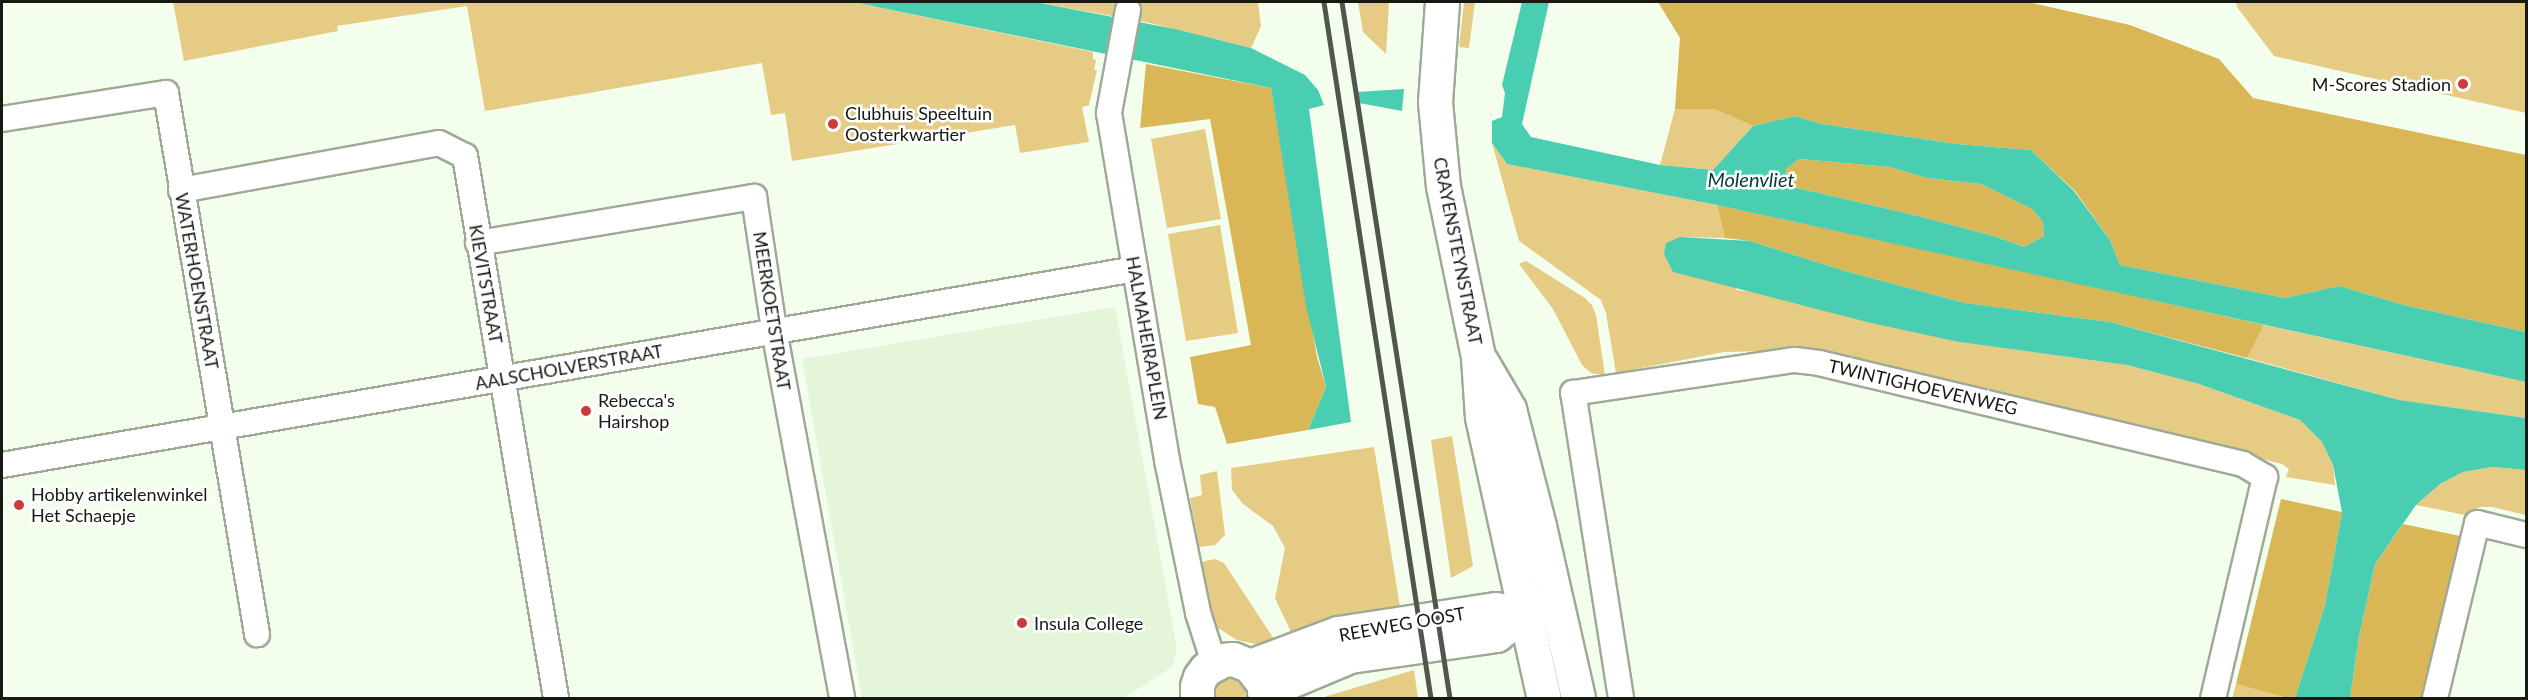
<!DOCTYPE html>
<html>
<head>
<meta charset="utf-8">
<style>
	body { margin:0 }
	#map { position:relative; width:2528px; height:700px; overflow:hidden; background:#f4feed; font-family:Lato,sans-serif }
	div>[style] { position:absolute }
	.built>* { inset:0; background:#e4f5d9 }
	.green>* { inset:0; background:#e5cb83 }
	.forest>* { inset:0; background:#d9b757 }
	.water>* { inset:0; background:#4aceb2 }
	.roads { filter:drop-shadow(2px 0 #9eaa96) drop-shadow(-2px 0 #9eaa96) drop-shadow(0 2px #9eaa96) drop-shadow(0 -2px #9eaa96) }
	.street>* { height:24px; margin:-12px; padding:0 12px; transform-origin:12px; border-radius:12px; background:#fff }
	.secondary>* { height:33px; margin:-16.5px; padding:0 16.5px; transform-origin:16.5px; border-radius:16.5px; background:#fff }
	.rail>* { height:4.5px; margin:-2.25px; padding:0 2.25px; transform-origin:2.25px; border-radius:2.25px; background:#51564d }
	.dots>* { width:16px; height:16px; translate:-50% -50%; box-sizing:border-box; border:3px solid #fff; border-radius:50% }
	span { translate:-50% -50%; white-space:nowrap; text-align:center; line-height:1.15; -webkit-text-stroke:5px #fff; paint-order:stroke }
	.poi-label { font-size:18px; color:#161a13 }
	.right { translate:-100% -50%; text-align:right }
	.left { translate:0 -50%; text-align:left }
	.street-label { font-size:18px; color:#161a13 }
	.water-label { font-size:20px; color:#003d32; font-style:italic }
	.frame { position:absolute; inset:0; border:3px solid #161a13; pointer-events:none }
</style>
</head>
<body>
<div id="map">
	<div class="built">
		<i style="clip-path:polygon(1115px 307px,1177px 649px,1172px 667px,1124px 698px,862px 698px,802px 359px)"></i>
	</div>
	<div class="green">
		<i style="clip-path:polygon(173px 2px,853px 2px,1093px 52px,1093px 59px,1096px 60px,1094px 70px,1097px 70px,1089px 105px,1082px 107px,1089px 142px,1020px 153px,1015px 125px,792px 161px,785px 113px,771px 115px,762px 63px,485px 111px,467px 6px,337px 26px,338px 31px,184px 61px)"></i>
		<i style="clip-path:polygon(1035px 2px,1258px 2px,1261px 26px,1251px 48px,1150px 23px)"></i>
		<i style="clip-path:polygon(1358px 2px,1389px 2px,1386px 54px,1363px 32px)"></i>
		<i style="clip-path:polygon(1464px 2px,1475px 2px,1469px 48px,1459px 47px)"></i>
		<i style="clip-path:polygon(2236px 2px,2526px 2px,2526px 113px,2274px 56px,2237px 7px)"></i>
		<i style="clip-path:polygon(1675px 109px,1714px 109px,1753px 126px,1713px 170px,1660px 165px)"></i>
		<i style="clip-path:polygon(1205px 129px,1221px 219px,1167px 228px,1151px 139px)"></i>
		<i style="clip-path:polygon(1492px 143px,1507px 164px,1717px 205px,1725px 238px,1681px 237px,1737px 290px,1767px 294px,1959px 342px,2127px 365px,2199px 384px,2300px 420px,2322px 442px,2333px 465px,2335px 485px,2286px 477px,2289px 469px,2282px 464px,1823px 350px,1724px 352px,1616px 373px,1606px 313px,1601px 300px,1519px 241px)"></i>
		<i style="clip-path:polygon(1220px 225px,1238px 333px,1186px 341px,1168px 234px)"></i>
		<i style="clip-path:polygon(1526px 261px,1585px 298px,1592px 305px,1596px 315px,1605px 375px,1591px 373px,1582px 365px,1553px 309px,1519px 264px)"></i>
		<i style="clip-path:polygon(2264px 325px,2526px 382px,2526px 418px,2399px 400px,2247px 358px)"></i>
		<i style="clip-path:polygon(1452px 436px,1473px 566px,1451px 578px,1431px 440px)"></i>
		<i style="clip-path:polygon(1374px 447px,1400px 607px,1291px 632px,1275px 598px,1285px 548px,1273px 526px,1243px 504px,1232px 490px,1231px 468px)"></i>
		<i style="clip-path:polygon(2492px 467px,2526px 470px,2526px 515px,2492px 507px,2480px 507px,2472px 511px,2470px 516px,2416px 505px,2440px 484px,2463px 472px)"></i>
		<i style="clip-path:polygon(1217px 471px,1225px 535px,1215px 545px,1199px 547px,1190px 498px,1202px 495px,1200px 475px)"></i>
		<i style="clip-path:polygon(1215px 559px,1224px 563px,1278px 645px,1265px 646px,1237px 640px,1218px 628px,1211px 615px,1201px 562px)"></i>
		<i style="clip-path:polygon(1414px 670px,1418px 698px,1321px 698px)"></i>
		<i style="clip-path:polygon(1232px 678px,1245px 688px,1246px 698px,1215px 698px,1218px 683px)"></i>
		<i style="clip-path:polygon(2236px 684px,2287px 698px,2232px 698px)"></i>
	</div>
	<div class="forest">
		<i style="clip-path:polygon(1658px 2px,2027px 2px,2130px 25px,2219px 59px,2253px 98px,2526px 155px,2526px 332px,2404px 305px,2339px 286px,2285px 298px,2120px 265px,2110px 240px,2075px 191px,2031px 150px,1957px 144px,1822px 124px,1795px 116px,1753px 126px,1714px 109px,1675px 109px,1680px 38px)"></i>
		<i style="clip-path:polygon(1146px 64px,1271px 88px,1317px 357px,1326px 387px,1308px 430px,1227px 444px,1215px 407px,1198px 404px,1190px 357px,1251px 345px,1210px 119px,1140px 128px)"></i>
		<i style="clip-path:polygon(1799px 159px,1890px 167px,1927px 178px,1981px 184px,2032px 209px,2043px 222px,2044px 236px,2024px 247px,1997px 237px,1914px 215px,1784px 185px,1786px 169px)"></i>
		<i style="clip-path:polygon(1717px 205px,1991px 264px,2264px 325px,2247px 358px,2110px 322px,1965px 303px,1845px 271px,1750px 241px,1725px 238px)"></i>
		<i style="clip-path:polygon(2281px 499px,2342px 512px,2325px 605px,2295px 698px,2287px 698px,2236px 684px)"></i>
		<i style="clip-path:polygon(2403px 524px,2465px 537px,2426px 698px,2350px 698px,2359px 637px,2375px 564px)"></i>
	</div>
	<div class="water">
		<i style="clip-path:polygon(853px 2px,1035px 2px,1175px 29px,1251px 48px,1305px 75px,1318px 90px,1324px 105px,1309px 109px,1351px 422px,1308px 430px,1326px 387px,1306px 306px,1271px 88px)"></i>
		<i style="clip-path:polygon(evenodd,1522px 2px,1549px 2px,1522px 124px,1531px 137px,1660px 165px,1713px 170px,1753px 126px,1795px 116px,1822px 124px,1957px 144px,2031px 150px,2074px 191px,2110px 240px,2120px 265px,2285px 298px,2339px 286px,2404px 305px,2526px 332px,2526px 382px,1717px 205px,1507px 164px,1492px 143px,1492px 121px,1502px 117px,1505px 93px,1502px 85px,1522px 2px,1799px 159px,1890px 167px,1927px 178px,1981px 184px,2032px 209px,2043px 222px,2044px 236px,2024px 247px,1997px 237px,1914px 215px,1784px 185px,1786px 169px,1799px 159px)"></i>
		<i style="clip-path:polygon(1404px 89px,1402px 111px,1359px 103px,1357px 92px)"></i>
		<i style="clip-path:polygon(1680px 237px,1750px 241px,1845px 271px,1965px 303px,2110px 322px,2399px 400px,2526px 418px,2526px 470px,2492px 467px,2463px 472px,2440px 484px,2416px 505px,2375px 564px,2359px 637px,2350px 698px,2295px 698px,2325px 605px,2342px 512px,2333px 465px,2322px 442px,2300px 420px,2199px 384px,2127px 365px,1959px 342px,1867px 322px,1673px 272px,1664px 254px,1666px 243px)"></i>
	</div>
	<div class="roads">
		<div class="street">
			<i style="left:1128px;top:10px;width:105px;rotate:100.5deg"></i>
			<i style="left:1109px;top:113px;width:352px;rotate:80.5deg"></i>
			<i style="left:1167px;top:460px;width:156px;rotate:78.5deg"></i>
			<i style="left:1198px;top:613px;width:52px;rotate:72.3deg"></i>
			<i style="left:2px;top:119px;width:166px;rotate:-9deg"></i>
			<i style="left:166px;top:93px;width:549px;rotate:80.45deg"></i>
			<i style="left:181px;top:190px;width:262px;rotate:-10.3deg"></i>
			<i style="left:439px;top:143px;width:29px;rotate:27deg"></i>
			<i style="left:465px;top:156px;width:550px;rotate:80.47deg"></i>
			<i style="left:478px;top:243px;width:280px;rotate:-9.5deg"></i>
			<i style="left:754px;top:197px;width:134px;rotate:81.4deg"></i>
			<i style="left:774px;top:330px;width:374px;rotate:79.5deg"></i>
			<i style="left:2px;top:465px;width:1150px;rotate:-9.81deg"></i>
			<i style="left:1621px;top:698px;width:309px;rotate:-98.9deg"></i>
			<i style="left:1573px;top:393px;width:224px;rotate:-8.5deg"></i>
			<i style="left:1795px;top:360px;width:24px;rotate:7deg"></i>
			<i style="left:1819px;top:363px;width:436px;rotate:13.4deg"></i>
			<i style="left:2243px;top:464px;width:26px;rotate:31deg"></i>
			<i style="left:2265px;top:477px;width:227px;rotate:103.2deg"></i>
			<i style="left:2435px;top:698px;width:180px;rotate:-76.5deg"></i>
			<i style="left:2477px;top:523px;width:50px;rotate:13.8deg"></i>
		</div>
		<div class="secondary">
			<i style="left:1442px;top:2px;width:100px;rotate:94deg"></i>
			<i style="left:1435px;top:102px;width:84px;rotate:84.6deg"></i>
			<i style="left:1443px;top:186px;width:175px;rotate:78.4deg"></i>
			<i style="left:1478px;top:357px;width:60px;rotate:86.2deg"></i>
			<i style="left:1482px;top:417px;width:288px;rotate:77.6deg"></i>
			<i style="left:1481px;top:361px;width:56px;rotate:59.7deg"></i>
			<i style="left:1509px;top:409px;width:121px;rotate:75.6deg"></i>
			<i style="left:1539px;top:526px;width:176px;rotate:77.2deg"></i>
			<i style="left:1250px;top:666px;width:94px;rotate:-20.6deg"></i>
			<i style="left:1338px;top:633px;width:159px;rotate:-8.7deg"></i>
			<i style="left:1495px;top:609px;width:28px;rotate:10deg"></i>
			<i style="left:1264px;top:692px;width:93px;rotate:-22.7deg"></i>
			<i style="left:1350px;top:656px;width:148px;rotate:-8.2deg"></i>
			<i style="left:1496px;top:635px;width:34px;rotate:-38deg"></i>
			<i style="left:1523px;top:614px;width:20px;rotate:-15deg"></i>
			<i style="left:1197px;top:698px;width:12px;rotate:-90deg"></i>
			<i style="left:1197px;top:686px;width:9px;rotate:-72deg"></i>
			<i style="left:1200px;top:677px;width:10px;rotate:-53deg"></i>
			<i style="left:1206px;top:669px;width:19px;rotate:-28deg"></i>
			<i style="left:1223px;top:660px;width:10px;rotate:-6deg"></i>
			<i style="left:1233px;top:659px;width:18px;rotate:22deg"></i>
			<i style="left:1250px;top:666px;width:20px;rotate:53deg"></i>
		</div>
	</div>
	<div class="rail">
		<i style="left:1324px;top:2px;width:704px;rotate:81.26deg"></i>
		<i style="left:1342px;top:2px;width:704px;rotate:81.18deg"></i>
	</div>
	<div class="dots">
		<i style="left:2463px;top:84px;background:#ca3b39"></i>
		<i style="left:833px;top:124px;background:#ca3b39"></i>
		<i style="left:586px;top:411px;background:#ca3b39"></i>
		<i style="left:19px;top:505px;background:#ca3b39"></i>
		<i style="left:1022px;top:623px;background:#ca3b39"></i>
	</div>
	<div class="poi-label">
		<span class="right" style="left:2451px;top:84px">M-Scores Stadion</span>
		<span class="left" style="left:845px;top:124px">Clubhuis Speeltuin<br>Oosterkwartier</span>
		<span class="left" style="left:598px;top:411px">Rebecca's<br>Hairshop</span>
		<span class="left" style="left:31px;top:505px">Hobby artikelenwinkel<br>Het Schaepje</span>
		<span class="left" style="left:1034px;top:623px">Insula College</span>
	</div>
	<div class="street-label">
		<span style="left:1458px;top:251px;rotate:79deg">CRAYENSTEYNSTRAAT</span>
		<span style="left:197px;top:281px;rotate:80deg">WATERHOENSTRAAT</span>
		<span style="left:486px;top:284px;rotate:80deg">KIEVITSTRAAT</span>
		<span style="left:772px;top:311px;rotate:81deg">MEERKOETSTRAAT</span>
		<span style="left:1147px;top:338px;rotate:80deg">HALMAHEIRAPLEIN</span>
		<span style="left:569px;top:367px;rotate:-10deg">AALSCHOLVERSTRAAT</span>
		<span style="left:1923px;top:387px;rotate:13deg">TWINTIGHOEVENWEG</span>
		<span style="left:1402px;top:624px;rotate:-10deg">REEWEG OOST</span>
	</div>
	<div class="water-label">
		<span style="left:1751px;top:179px">Molenvliet</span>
	</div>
	<div class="frame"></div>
</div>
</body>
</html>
